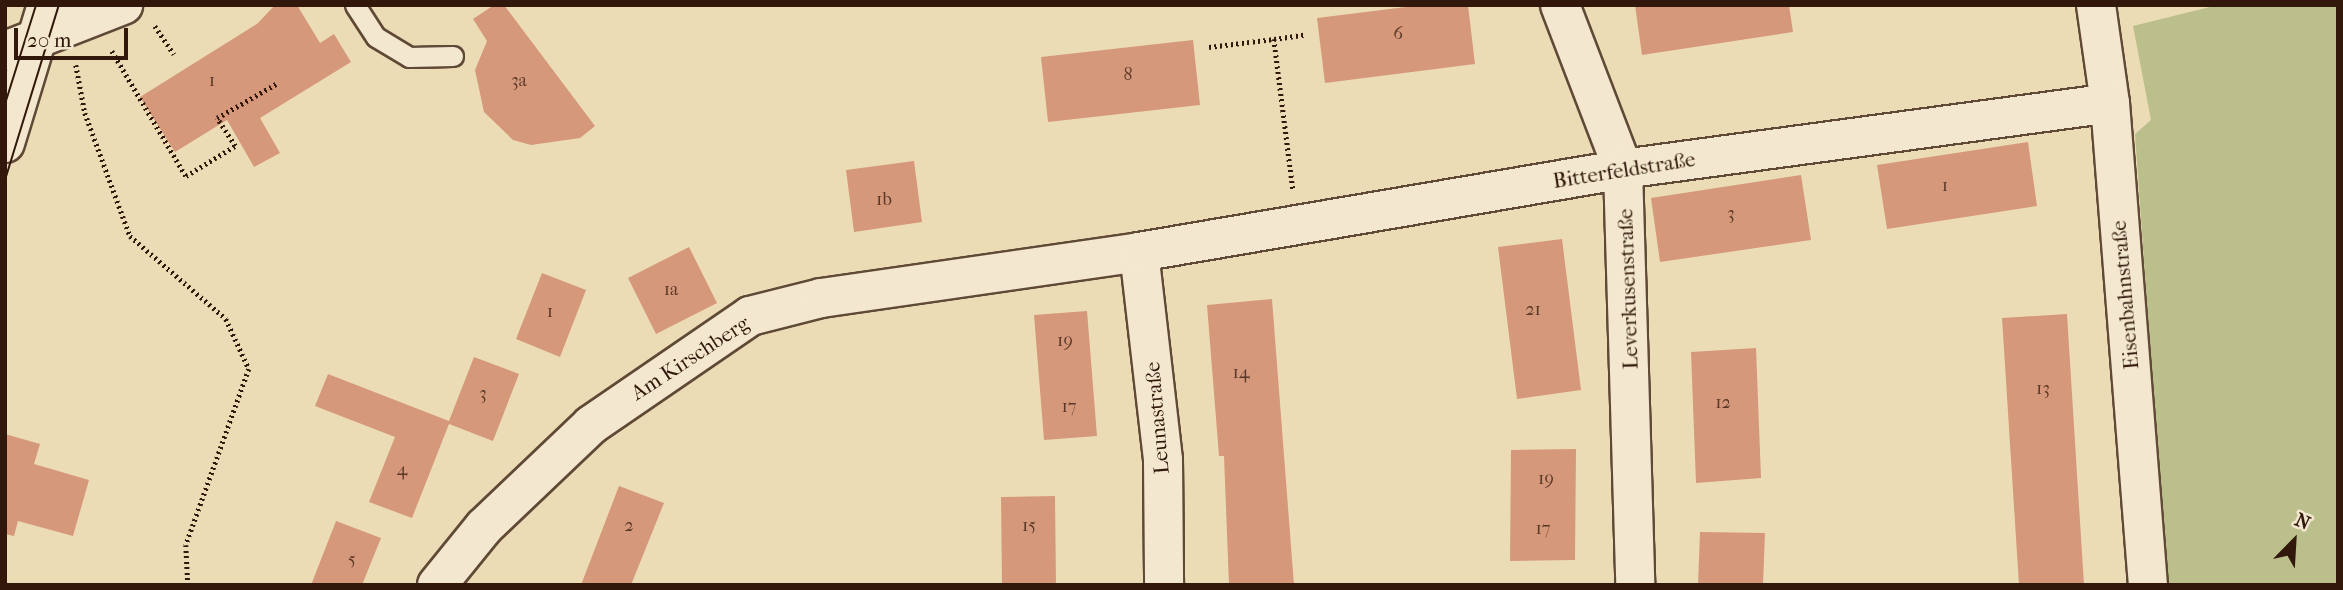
<!DOCTYPE html>
<html>
<head>
<meta charset="utf-8">
<style>
	body { margin:0 }
	#map { position:relative; width:2343px; height:590px; overflow:hidden; background:#ecdcb5; font-family:"IM FELL French Canon",serif }
	div>[style] { position:absolute }
	.green>* { inset:0; background:#babf8b }
	.building>* { inset:0; background:#d6987b }
	.path>* { height:4.5px; margin-top:-2.25px; transform-origin:0; background:repeating-linear-gradient(90deg,#31180b 0 2px,transparent 0 5.5px) }
	.roads { filter:drop-shadow(2px 0 #604936) drop-shadow(-2px 0 #604936) drop-shadow(0 2px #604936) drop-shadow(0 -2px #604936) }
	.service>* { height:19px; margin:-9.5px; padding:0 9.5px; transform-origin:9.5px; border-radius:9.5px; background:#f3e8cf }
	.minor>* { height:38px; margin:-19px; padding:0 19px; transform-origin:19px; border-radius:19px; background:#f3e8cf }
	.tertiary>* { height:38px; margin:-19px; padding:0 19px; transform-origin:19px; border-radius:19px; background:#f3e8cf }
	.tram>* { height:2px; margin:-1px; padding:0 1px; transform-origin:1px; border-radius:1px; background:#31180b }
	span { translate:-50% -50%; white-space:nowrap; text-align:center; line-height:1.15; -webkit-text-stroke:5px #f3e8cf; paint-order:stroke }
	.number-label { font-size:18px; color:#5a3827 }
	.number-label span { -webkit-text-stroke-width:0 }
	.street-label { font-size:21px; color:#31180b }
	.frame { position:absolute; inset:0; border:7px solid #31180b; pointer-events:none }
	.north { position:absolute; left:2259px; top:506px; width:70px; height:70px; -webkit-text-stroke:5px #f3e8cf; paint-order:stroke; rotate:24deg; font-size:19px; font-weight:700; line-height:28px; text-align:center; color:#31180b }
	.north::after { content:''; display:block; margin:auto; width:24px; height:32px; background:#31180b; clip-path:polygon(50% 0,100% 100%,50% 72%,0 100%) }
	.scale { position:absolute; left:14px; top:28px; width:114px; height:32px; box-sizing:border-box; border:4px solid #31180b; border-top:0; padding-left:9px; font-size:21px; line-height:24px; white-space:nowrap; color:#31180b; -webkit-text-stroke:5px #f3e8cf; paint-order:stroke }
</style>
</head>
<body>
<div id="map">
	<div class="green">
		<i style="clip-path:polygon(2218px 5px,2338px 5px,2338px 585px,2167px 585px,2135px 134px,2151px 120px,2133px 26px)"></i>
	</div>
	<div class="building">
		<i style="clip-path:polygon(275px 5px,297px 5px,320px 43px,334px 34px,351px 62px,260px 118px,280px 153px,254px 167px,227px 120px,175px 152px,140px 97px,257px 24px)"></i>
		<i style="clip-path:polygon(494px 5px,504px 5px,595px 126px,580px 138px,531px 145px,513px 140px,484px 112px,475px 70px,487px 41px,473px 19px)"></i>
		<i style="clip-path:polygon(1422px 5px,1468px 5px,1475px 64px,1325px 83px,1317px 18px)"></i>
		<i style="clip-path:polygon(1635px 5px,1789px 5px,1793px 32px,1642px 55px)"></i>
		<i style="clip-path:polygon(1193px 40px,1200px 105px,1048px 122px,1041px 57px)"></i>
		<i style="clip-path:polygon(2028px 142px,2037px 206px,1887px 229px,1877px 165px)"></i>
		<i style="clip-path:polygon(914px 161px,922px 222px,854px 232px,846px 170px)"></i>
		<i style="clip-path:polygon(1801px 175px,1811px 240px,1660px 262px,1651px 198px)"></i>
		<i style="clip-path:polygon(1562px 239px,1581px 390px,1517px 399px,1498px 247px)"></i>
		<i style="clip-path:polygon(689px 247px,717px 303px,656px 334px,628px 278px)"></i>
		<i style="clip-path:polygon(542px 273px,586px 290px,560px 357px,516px 339px)"></i>
		<i style="clip-path:polygon(1272px 299px,1294px 585px,1229px 585px,1224px 456px,1219px 456px,1207px 305px)"></i>
		<i style="clip-path:polygon(1087px 311px,1097px 436px,1044px 440px,1034px 315px)"></i>
		<i style="clip-path:polygon(2067px 314px,2084px 585px,2019px 585px,2002px 318px)"></i>
		<i style="clip-path:polygon(1756px 348px,1761px 478px,1696px 483px,1691px 352px)"></i>
		<i style="clip-path:polygon(474px 357px,519px 374px,493px 441px,449px 424px,412px 518px,369px 502px,395px 437px,315px 406px,328px 374px,449px 421px)"></i>
		<i style="clip-path:polygon(5px 434px,40px 444px,34px 464px,89px 480px,73px 536px,18px 521px,14px 536px,5px 534px)"></i>
		<i style="clip-path:polygon(1576px 449px,1575px 560px,1510px 561px,1511px 450px)"></i>
		<i style="clip-path:polygon(619px 486px,664px 503px,631px 585px,581px 585px)"></i>
		<i style="clip-path:polygon(1055px 496px,1056px 585px,1002px 585px,1001px 497px)"></i>
		<i style="clip-path:polygon(336px 521px,381px 538px,362px 585px,311px 585px)"></i>
		<i style="clip-path:polygon(1700px 532px,1765px 533px,1763px 585px,1698px 585px)"></i>
	</div>
	<div class="path">
		<i style="left:155px;top:26px;width:34px;rotate:56deg"></i>
		<i style="left:1274px;top:39px;width:30px;rotate:-8deg"></i>
		<i style="left:1209px;top:47px;width:65px;rotate:-7deg"></i>
		<i style="left:1274px;top:39px;width:151px;rotate:82.8deg"></i>
		<i style="left:112px;top:51px;width:145px;rotate:59.4deg"></i>
		<i style="left:186px;top:176px;width:57px;rotate:-31.5deg"></i>
		<i style="left:235px;top:146px;width:33px;rotate:-123deg"></i>
		<i style="left:217px;top:118px;width:68px;rotate:-30deg"></i>
		<i style="left:76px;top:65px;width:49px;rotate:79.4deg"></i>
		<i style="left:85px;top:113px;width:131px;rotate:69.9deg"></i>
		<i style="left:130px;top:236px;width:127px;rotate:40.8deg"></i>
		<i style="left:226px;top:319px;width:55px;rotate:65.3deg"></i>
		<i style="left:249px;top:369px;width:187px;rotate:109.7deg"></i>
		<i style="left:186px;top:545px;width:40px;rotate:87.1deg"></i>
	</div>
	<div class="roads">
		<div class="service">
			<i style="left:355px;top:5px;width:38px;rotate:57deg"></i>
			<i style="left:376px;top:37px;width:39px;rotate:31deg"></i>
			<i style="left:409px;top:57px;width:44px;rotate:-1.3deg"></i>
		</div>
		<div class="minor">
			<i style="left:1560px;top:5px;width:176px;rotate:69deg"></i>
			<i style="left:1623px;top:169px;width:416px;rotate:88.3deg"></i>
			<i style="left:2096px;top:5px;width:99px;rotate:81.9deg"></i>
			<i style="left:2110px;top:103px;width:483px;rotate:85.5deg"></i>
			<i style="left:5px;top:51px;width:127px;rotate:-21.3deg"></i>
			<i style="left:1139px;top:252px;width:209px;rotate:83.4deg"></i>
			<i style="left:1163px;top:460px;width:125px;rotate:89.5deg"></i>
			<i style="left:437px;top:585px;width:75px;rotate:-51deg"></i>
			<i style="left:484px;top:527px;width:148px;rotate:-43.6deg"></i>
			<i style="left:591px;top:425px;width:193px;rotate:-34.4deg"></i>
			<i style="left:750px;top:316px;width:73px;rotate:-14.2deg"></i>
			<i style="left:821px;top:298px;width:321px;rotate:-8.2deg"></i>
			<i style="left:1139px;top:252px;width:491px;rotate:-9.7deg"></i>
			<i style="left:1623px;top:169px;width:491px;rotate:-7.7deg"></i>
		</div>
		<div class="tertiary">
			<i style="left:5px;top:143px;width:144px;rotate:-73.1deg"></i>
		</div>
	</div>
	<div class="tram">
		<i style="left:5px;top:104px;width:104px;rotate:-72.6deg"></i>
		<i style="left:5px;top:180px;width:183px;rotate:-72.9deg"></i>
	</div>
	<div class="number-label">
		<span style="left:1398px;top:34px">6</span>
		<span style="left:1128px;top:75px">8</span>
		<span style="left:212px;top:81px">1</span>
		<span style="left:519px;top:81px">3a</span>
		<span style="left:1945px;top:186px">1</span>
		<span style="left:884px;top:200px">1b</span>
		<span style="left:1731px;top:214px">3</span>
		<span style="left:671px;top:290px">1a</span>
		<span style="left:1533px;top:310px">21</span>
		<span style="left:550px;top:312px">1</span>
		<span style="left:1065px;top:341px">19</span>
		<span style="left:1241px;top:373px">14</span>
		<span style="left:2043px;top:389px">13</span>
		<span style="left:483px;top:394px">3</span>
		<span style="left:1723px;top:403px">12</span>
		<span style="left:1069px;top:407px">17</span>
		<span style="left:402px;top:470px">4</span>
		<span style="left:1546px;top:479px">19</span>
		<span style="left:629px;top:526px">2</span>
		<span style="left:1029px;top:526px">15</span>
		<span style="left:1543px;top:529px">17</span>
		<span style="left:352px;top:560px">5</span>
	</div>
	<div class="street-label">
		<span style="left:1624px;top:170px;rotate:-9deg">Bitterfeldstraße</span>
		<span style="left:1628px;top:289px;rotate:-92deg">Leverkusenstraße</span>
		<span style="left:2125px;top:295px;rotate:-95deg">Eisenbahnstraße</span>
		<span style="left:690px;top:358px;rotate:-33deg">Am Kirschberg</span>
		<span style="left:1157px;top:418px;rotate:-95deg">Leunastraße</span>
	</div>
	<div class="frame"></div>
	<div class="north">N</div>
	<div class="scale">20 m</div>
</div>
</body>
</html>
